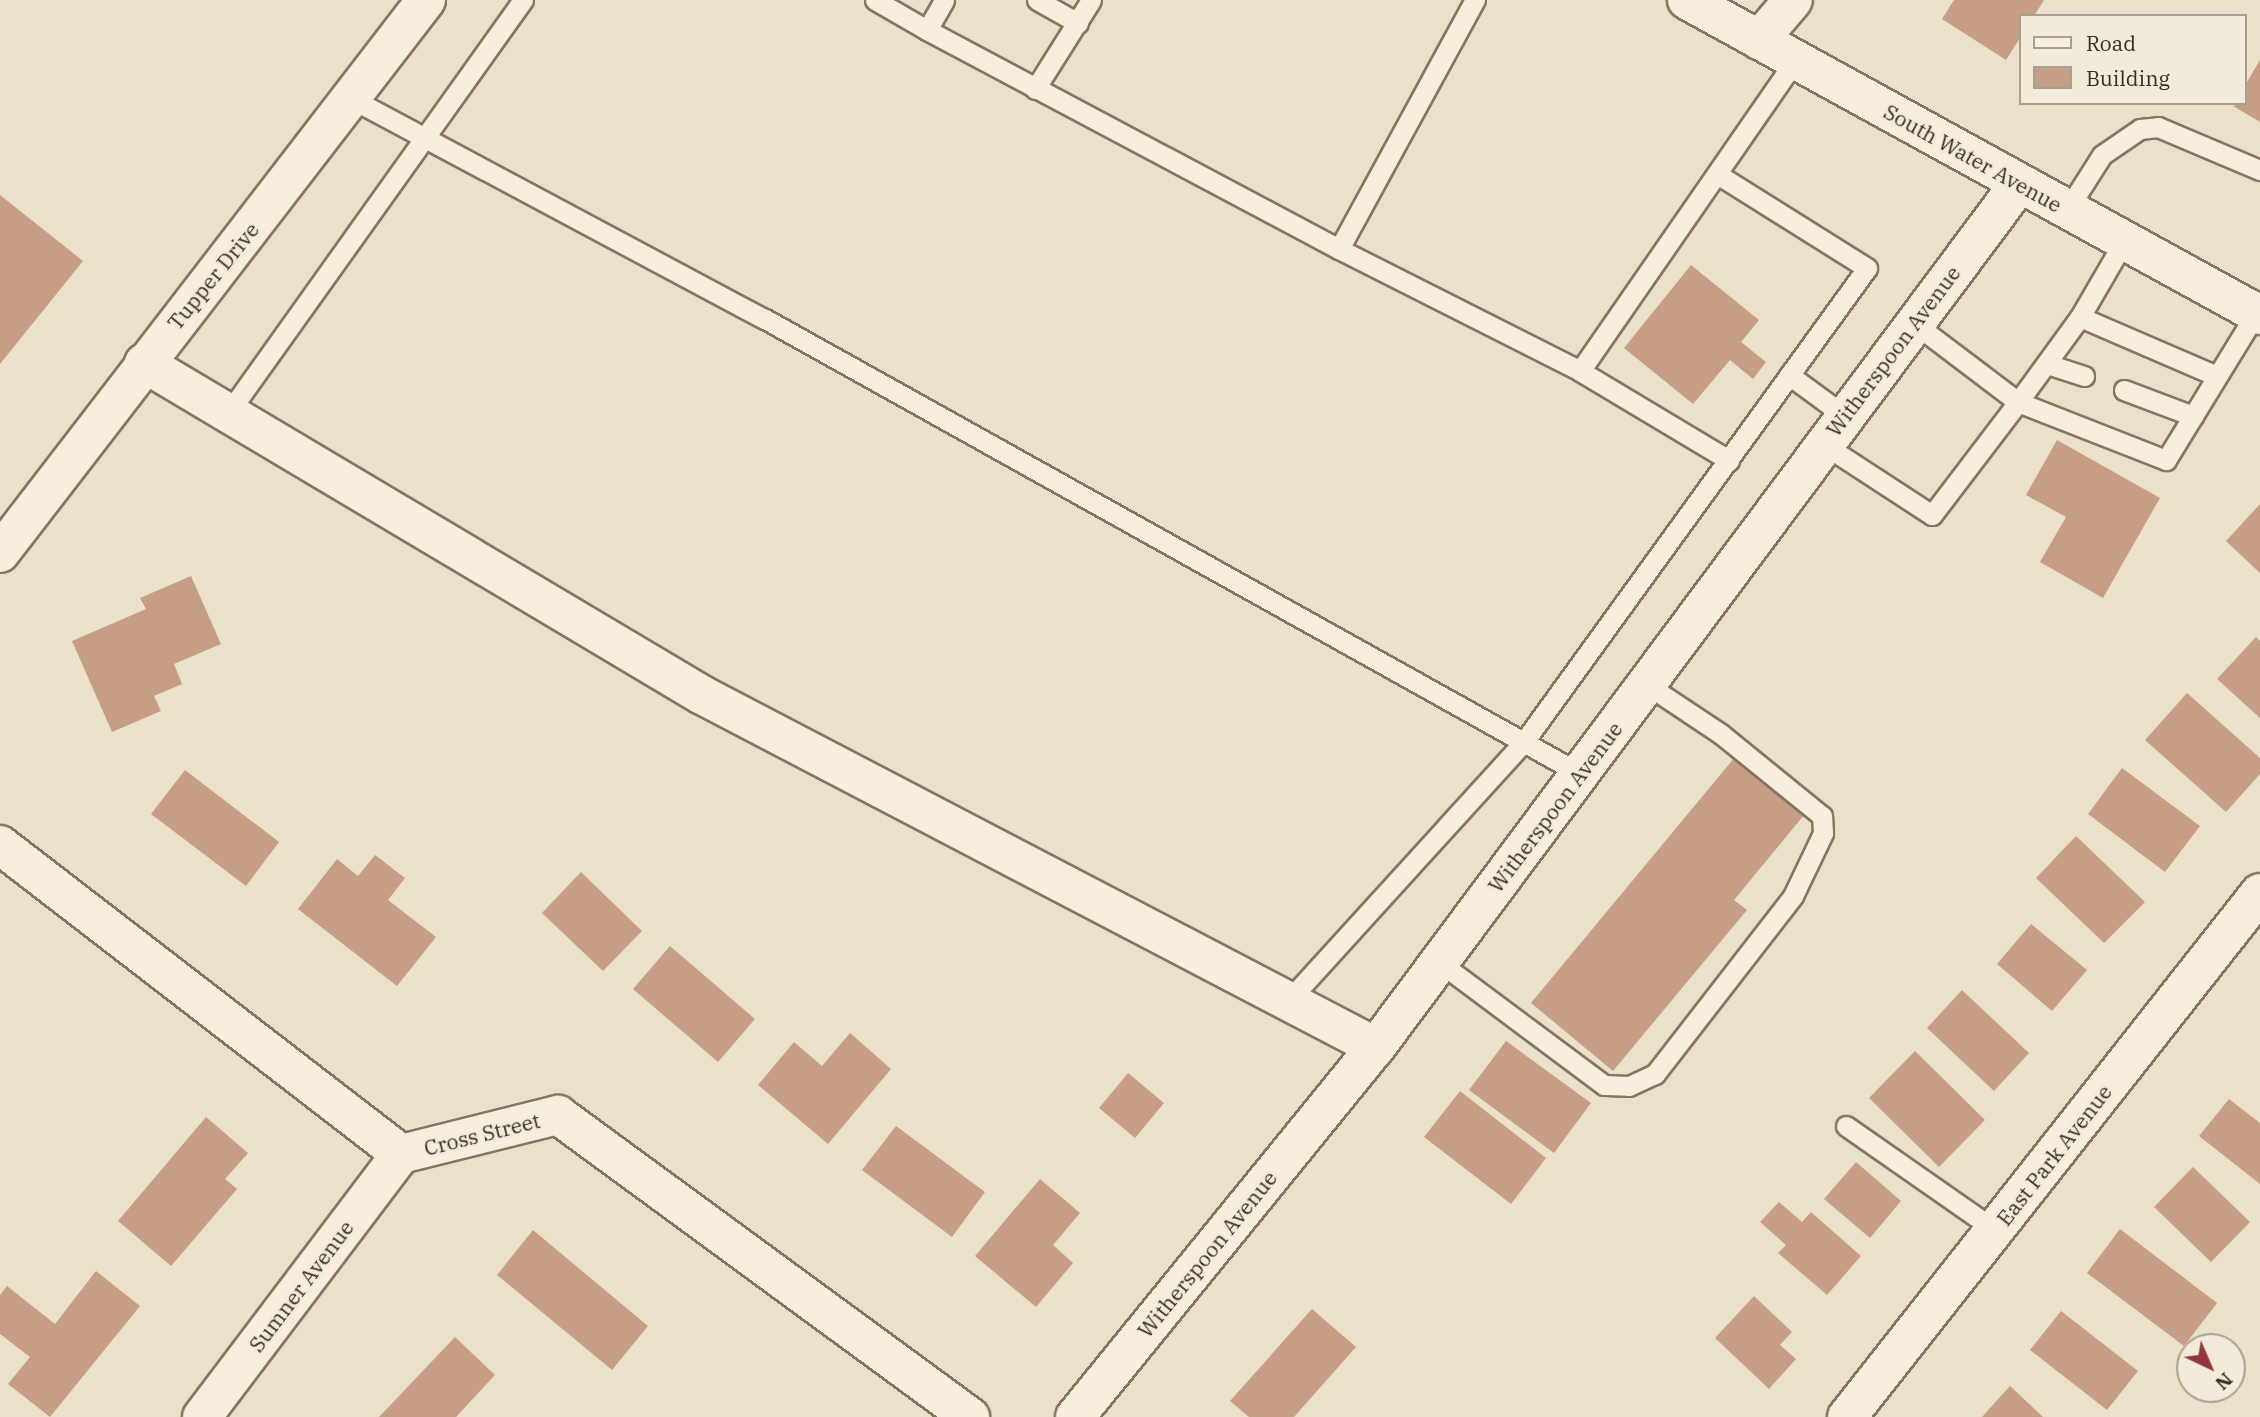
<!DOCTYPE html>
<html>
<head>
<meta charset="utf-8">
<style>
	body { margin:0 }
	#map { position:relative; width:2260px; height:1417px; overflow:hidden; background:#ebe1cb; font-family:"IBM Plex Serif",serif }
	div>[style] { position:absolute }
	.building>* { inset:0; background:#c69d85 }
	.roads { filter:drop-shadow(2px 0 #877461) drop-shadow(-2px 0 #877461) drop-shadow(0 2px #877461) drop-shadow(0 -2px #877461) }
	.service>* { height:19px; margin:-9.5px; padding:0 9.5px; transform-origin:9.5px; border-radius:9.5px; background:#f7eede }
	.minor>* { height:38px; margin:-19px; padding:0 19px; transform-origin:19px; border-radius:19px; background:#f7eede }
	.secondary>* { height:38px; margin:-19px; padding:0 19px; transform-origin:19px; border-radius:19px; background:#f7eede }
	span { translate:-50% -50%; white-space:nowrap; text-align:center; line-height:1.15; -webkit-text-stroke:5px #f3ebda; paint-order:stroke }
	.street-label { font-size:21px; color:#392d23 }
	.legend { position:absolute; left:2019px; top:14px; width:228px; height:91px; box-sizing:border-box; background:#f3ebda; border:2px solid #a99f91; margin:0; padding:9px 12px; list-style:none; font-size:21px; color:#392d23 }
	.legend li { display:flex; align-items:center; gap:14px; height:35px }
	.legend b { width:35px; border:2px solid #a99f91 }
	.north { position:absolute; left:2176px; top:1333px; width:70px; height:70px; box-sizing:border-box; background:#f3ebda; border:2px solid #a99f91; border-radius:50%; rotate:136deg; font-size:19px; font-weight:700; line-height:28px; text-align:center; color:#392d23 }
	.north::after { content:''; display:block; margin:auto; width:24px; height:32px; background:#91363a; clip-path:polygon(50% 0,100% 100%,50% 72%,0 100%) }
</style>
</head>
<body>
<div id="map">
	<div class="building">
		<i style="clip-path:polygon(1954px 0,2044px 0,2034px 16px,2020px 16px,2020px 38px,2006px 60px,1942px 19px)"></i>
		<i style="clip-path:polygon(2260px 60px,2260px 122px,2233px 106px,2244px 103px,2244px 87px)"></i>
		<i style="clip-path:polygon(0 195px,83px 261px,0 364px)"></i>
		<i style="clip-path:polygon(1691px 265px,1759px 320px,1741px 342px,1766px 362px,1753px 379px,1730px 360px,1693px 404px,1624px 348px)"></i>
		<i style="clip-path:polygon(2057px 440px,2160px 498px,2103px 598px,2040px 562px,2066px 517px,2026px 495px)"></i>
		<i style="clip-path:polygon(2260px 504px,2260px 573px,2226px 541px)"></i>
		<i style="clip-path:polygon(191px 576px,221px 644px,174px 664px,182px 684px,154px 696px,161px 711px,112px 732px,72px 641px,146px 609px,140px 598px)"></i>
		<i style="clip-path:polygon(2256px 637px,2260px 641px,2260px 718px,2217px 679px)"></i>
		<i style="clip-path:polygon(2187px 693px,2260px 758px,2260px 774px,2226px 812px,2145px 740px)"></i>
		<i style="clip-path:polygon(1735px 757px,1805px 814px,1734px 900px,1747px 910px,1613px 1071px,1531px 1003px)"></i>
		<i style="clip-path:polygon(2122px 768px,2200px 826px,2165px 872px,2088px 814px)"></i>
		<i style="clip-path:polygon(185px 770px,279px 842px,246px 886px,151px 814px)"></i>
		<i style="clip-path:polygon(2076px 836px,2145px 902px,2104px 943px,2036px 878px)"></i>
		<i style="clip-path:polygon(375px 855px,405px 878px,388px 900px,436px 937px,397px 986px,298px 909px,337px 859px,358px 876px)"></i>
		<i style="clip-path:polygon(581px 872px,642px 931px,603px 971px,542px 913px)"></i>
		<i style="clip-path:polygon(2031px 924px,2087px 970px,2052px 1011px,1997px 964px)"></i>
		<i style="clip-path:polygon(670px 946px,755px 1019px,718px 1062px,633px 989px)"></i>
		<i style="clip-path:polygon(1962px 990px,2029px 1053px,1994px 1091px,1927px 1028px)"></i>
		<i style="clip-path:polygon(850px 1033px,891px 1069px,828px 1144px,758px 1085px,794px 1042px,822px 1066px)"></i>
		<i style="clip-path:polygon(1506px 1041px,1591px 1103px,1554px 1153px,1469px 1090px)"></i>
		<i style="clip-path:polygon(1915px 1051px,1985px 1120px,1939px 1167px,1869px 1098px)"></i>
		<i style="clip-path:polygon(1128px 1073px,1164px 1103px,1135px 1138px,1099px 1108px)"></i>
		<i style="clip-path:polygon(1460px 1091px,1546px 1158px,1511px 1204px,1424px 1137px)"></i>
		<i style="clip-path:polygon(2229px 1099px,2260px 1123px,2260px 1184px,2199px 1136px)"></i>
		<i style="clip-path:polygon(206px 1117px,248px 1153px,225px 1179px,237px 1189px,171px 1266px,118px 1221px)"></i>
		<i style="clip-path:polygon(896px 1126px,985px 1192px,952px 1237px,862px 1170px)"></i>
		<i style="clip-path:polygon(1856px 1162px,1901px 1201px,1870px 1238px,1824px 1199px)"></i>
		<i style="clip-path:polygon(2193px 1167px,2250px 1222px,2211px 1262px,2154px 1207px)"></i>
		<i style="clip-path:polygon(1040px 1179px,1080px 1213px,1053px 1245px,1073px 1263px,1036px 1307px,975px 1256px)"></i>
		<i style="clip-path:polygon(1779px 1202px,1802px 1222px,1811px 1212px,1861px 1256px,1827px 1295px,1778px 1253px,1786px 1245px,1760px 1222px)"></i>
		<i style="clip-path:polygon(2120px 1229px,2217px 1303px,2184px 1346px,2087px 1273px)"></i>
		<i style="clip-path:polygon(533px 1230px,648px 1326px,612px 1370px,497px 1275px)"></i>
		<i style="clip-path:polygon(96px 1271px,140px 1306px,50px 1417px,8px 1384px,30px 1357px,0 1334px,0 1295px,7px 1286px,55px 1324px)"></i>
		<i style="clip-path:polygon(1754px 1296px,1792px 1332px,1780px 1345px,1796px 1359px,1769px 1389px,1715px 1338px)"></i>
		<i style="clip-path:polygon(1312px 1309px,1356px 1347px,1294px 1417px,1249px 1417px,1230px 1401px)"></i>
		<i style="clip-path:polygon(2061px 1311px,2138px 1371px,2107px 1410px,2030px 1350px)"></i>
		<i style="clip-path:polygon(455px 1337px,495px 1375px,456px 1417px,379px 1417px)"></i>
		<i style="clip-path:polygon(2010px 1386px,2043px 1417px,1982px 1417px)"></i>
	</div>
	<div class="roads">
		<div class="service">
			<i style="left:875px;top:0;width:60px;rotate:30deg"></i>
			<i style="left:927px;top:30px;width:34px;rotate:-60deg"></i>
			<i style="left:1037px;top:0;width:47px;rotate:29.3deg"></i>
			<i style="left:927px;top:30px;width:467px;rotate:28deg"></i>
			<i style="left:1339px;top:249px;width:284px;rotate:-61.4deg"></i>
			<i style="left:1035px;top:89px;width:105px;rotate:-57.8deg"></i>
			<i style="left:354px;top:100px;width:466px;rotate:28.1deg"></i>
			<i style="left:765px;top:319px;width:932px;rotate:29.15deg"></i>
			<i style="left:2067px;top:210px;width:65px;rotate:-57.5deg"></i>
			<i style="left:2102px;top:155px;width:46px;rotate:-34.4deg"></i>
			<i style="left:2140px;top:129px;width:18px;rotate:-6deg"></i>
			<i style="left:2158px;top:127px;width:111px;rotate:22.9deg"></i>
			<i style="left:1339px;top:249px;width:270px;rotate:26.8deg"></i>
			<i style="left:1580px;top:371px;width:174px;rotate:30.9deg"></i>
			<i style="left:2080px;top:317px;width:88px;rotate:-59.9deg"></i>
			<i style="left:1915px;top:324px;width:129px;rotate:37.1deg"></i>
			<i style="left:2018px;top:402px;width:105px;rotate:-53.9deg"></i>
			<i style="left:2080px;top:317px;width:149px;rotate:23.3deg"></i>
			<i style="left:2047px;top:364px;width:39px;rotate:18deg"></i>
			<i style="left:1580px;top:371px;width:378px;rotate:-55.3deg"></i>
			<i style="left:1789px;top:375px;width:69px;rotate:36.2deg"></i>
			<i style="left:2124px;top:390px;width:74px;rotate:20.6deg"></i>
			<i style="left:226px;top:416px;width:511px;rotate:-54.48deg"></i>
			<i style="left:1823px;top:444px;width:130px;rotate:33.1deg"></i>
			<i style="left:1932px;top:515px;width:142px;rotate:-52.7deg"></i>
			<i style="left:2018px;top:402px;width:159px;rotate:21.4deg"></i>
			<i style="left:2166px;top:460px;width:172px;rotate:-58.5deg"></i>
			<i style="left:1439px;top:962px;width:206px;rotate:36.7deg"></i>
			<i style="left:1604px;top:1085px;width:25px;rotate:2deg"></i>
			<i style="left:1629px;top:1086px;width:29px;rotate:-25deg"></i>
			<i style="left:1655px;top:1074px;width:225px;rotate:-52.2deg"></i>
			<i style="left:1793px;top:896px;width:70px;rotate:-64.5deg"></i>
			<i style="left:1823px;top:833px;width:17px;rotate:-93deg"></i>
			<i style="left:1822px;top:816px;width:130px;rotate:-140.9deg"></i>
			<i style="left:1721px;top:734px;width:90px;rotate:-146.3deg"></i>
			<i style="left:1288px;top:1001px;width:349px;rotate:-47.7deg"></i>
			<i style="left:1523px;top:743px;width:586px;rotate:-54.09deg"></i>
			<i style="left:1867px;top:268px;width:175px;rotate:-147.9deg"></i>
			<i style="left:1846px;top:1126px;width:182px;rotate:34.9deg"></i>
		</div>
		<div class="minor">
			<i style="left:1759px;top:40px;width:52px;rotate:-49.6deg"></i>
			<i style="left:144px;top:363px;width:649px;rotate:30.75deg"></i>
			<i style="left:702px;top:695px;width:760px;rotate:27.58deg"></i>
			<i style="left:0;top:553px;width:698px;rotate:-52.39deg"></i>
			<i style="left:0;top:845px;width:506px;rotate:37.62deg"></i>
			<i style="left:401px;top:1154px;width:162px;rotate:-14deg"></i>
			<i style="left:558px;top:1115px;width:511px;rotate:36.24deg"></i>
			<i style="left:202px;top:1417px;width:330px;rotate:-52.9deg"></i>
			<i style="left:1075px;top:1417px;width:477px;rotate:-50.9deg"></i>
			<i style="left:1376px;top:1047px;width:1076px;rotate:-53.31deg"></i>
			<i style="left:1847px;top:1417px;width:667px;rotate:-51.76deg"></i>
		</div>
		<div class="secondary">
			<i style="left:1687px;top:0;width:654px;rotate:28.8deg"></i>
		</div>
	</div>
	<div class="street-label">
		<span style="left:1973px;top:158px;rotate:29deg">South Water Avenue</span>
		<span style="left:213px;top:276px;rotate:-51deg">Tupper Drive</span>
		<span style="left:1893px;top:351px;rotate:-53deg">Witherspoon Avenue</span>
		<span style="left:1555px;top:807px;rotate:-53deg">Witherspoon Avenue</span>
		<span style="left:482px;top:1134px;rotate:-14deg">Cross Street</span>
		<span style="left:2054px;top:1155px;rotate:-52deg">East Park Avenue</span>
		<span style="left:1207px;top:1254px;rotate:-51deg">Witherspoon Avenue</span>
		<span style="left:301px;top:1286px;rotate:-53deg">Sumner Avenue</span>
	</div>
	<ul class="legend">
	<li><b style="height:9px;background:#f7eede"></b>Road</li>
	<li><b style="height:19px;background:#c69d85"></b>Building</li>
	</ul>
	<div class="north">N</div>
</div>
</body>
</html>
